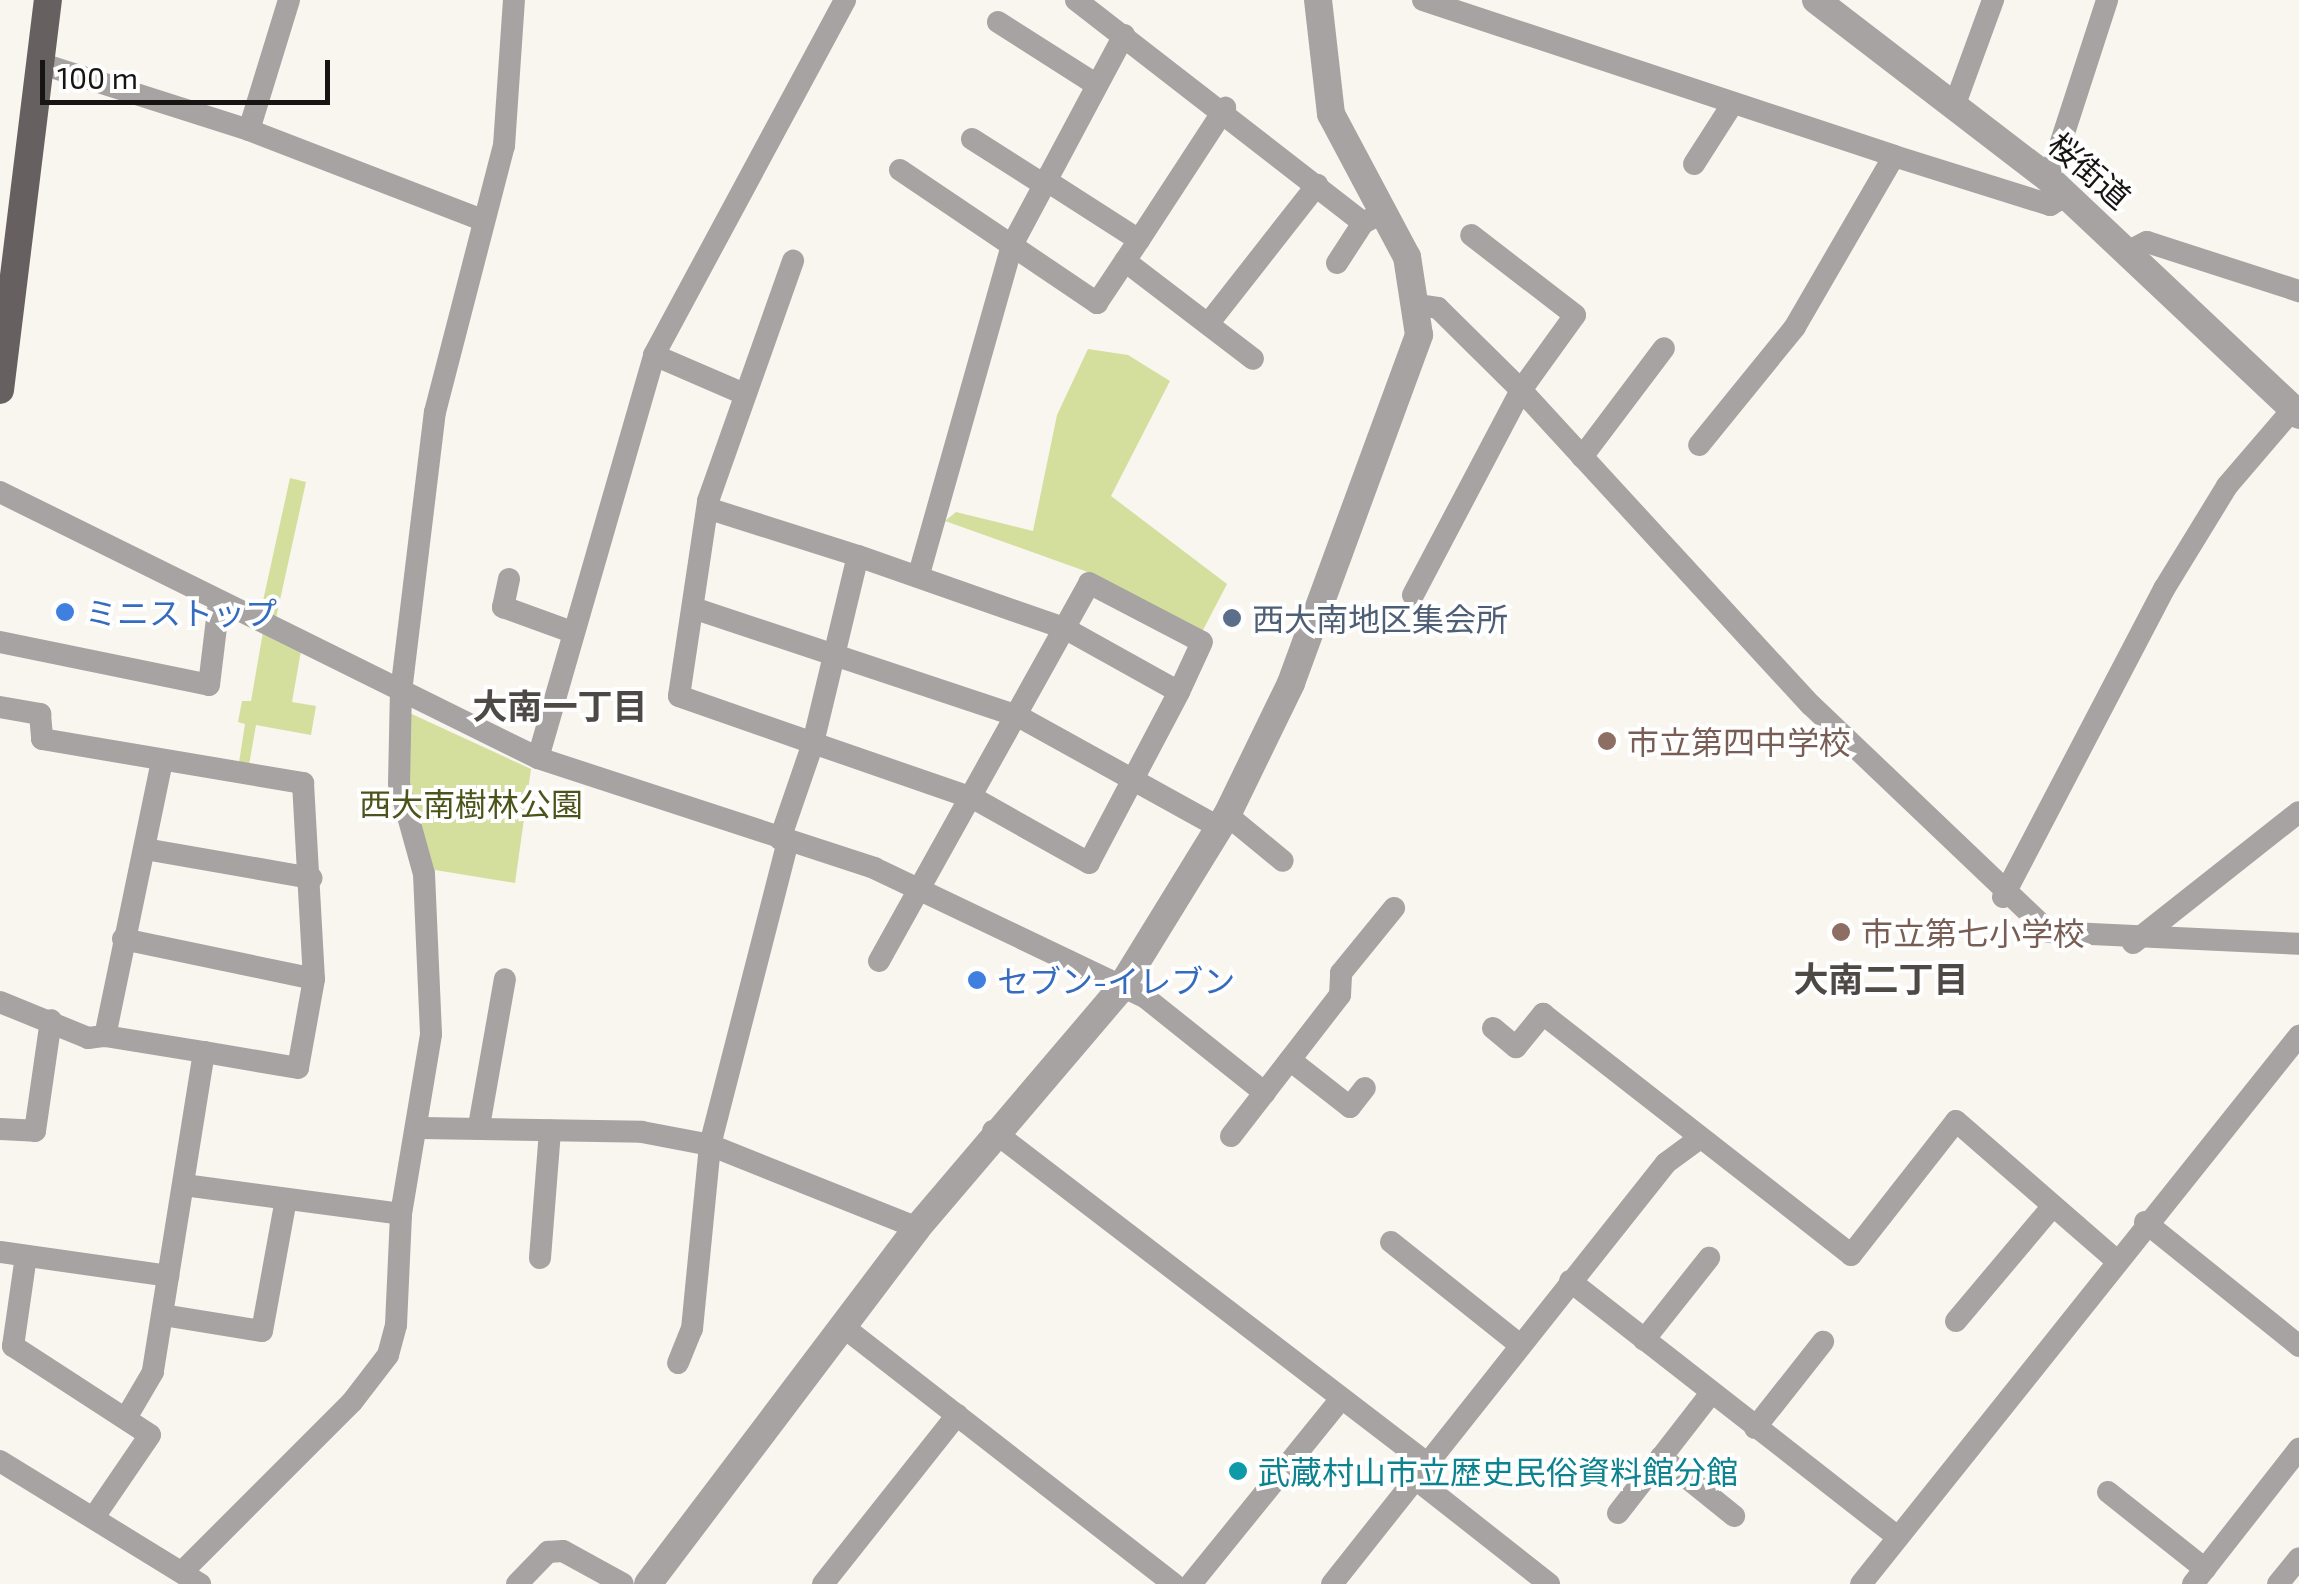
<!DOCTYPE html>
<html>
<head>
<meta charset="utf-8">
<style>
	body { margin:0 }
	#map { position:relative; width:2299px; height:1584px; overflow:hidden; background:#f9f5ef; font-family:"Exo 2","Noto Sans JP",sans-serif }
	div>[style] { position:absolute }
	.green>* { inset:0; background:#d4df9e }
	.minor>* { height:22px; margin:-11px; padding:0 11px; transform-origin:11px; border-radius:11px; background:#a7a3a3 }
	.tertiary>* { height:28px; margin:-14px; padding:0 14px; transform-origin:14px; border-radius:14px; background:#a7a3a3 }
	.primary>* { height:28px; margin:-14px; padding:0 14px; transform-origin:14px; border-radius:14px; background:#666060 }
	.dots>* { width:28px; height:28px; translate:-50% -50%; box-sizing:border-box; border:5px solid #fff; border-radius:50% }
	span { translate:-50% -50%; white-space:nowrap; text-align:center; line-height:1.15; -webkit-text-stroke:8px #fff; paint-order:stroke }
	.street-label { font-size:32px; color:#171513 }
	.shop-label { font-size:32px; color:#366cbe }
	.left { translate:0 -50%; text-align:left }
	.service-label { font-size:32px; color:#4e5e75 }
	.education-label { font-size:32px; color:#785e54 }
	.park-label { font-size:32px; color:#4c5419 }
	.culture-label { font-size:32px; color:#0d838f }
	.neighbourhood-label { font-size:35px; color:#4d4945; font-weight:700 }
	.scale { position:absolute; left:40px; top:60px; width:290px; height:45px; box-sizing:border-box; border:5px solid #171513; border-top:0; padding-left:12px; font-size:30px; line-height:35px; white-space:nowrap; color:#171513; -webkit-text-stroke:8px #fff; paint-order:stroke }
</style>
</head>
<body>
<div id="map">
	<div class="green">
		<i style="clip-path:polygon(1088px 349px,1128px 355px,1170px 381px,1111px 496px,1227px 584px,1202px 632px,1085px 571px,945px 521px,956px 512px,1033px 531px,1057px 415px)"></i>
		<i style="clip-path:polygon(290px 478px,306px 482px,276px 618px,261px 610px)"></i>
		<i style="clip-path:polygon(263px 632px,301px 651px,292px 702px,316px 706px,311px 735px,256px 725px,248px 771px,238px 769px,245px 724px,238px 722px,242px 701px,251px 701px)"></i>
		<i style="clip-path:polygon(403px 710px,531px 769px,515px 883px,429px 869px,409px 793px)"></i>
	</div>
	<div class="minor">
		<i style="left:1076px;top:0;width:363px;rotate:37.8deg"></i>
		<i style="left:1363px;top:223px;width:21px;rotate:-28deg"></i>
		<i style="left:1423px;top:0;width:496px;rotate:18.3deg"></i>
		<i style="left:1894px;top:156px;width:198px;rotate:120.1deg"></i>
		<i style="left:1795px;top:327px;width:152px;rotate:129.1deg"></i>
		<i style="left:998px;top:22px;width:117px;rotate:32.5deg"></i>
		<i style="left:39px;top:63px;width:220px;rotate:17.7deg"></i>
		<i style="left:249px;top:130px;width:250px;rotate:21.1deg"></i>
		<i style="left:1955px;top:104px;width:111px;rotate:-69.9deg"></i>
		<i style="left:249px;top:130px;width:136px;rotate:-72.9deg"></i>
		<i style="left:972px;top:139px;width:82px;rotate:32.5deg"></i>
		<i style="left:1894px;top:156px;width:164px;rotate:17.4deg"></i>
		<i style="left:2050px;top:205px;width:20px;rotate:-30deg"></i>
		<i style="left:1694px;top:164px;width:72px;rotate:-57.4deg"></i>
		<i style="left:900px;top:170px;width:238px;rotate:34deg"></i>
		<i style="left:1097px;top:303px;width:76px;rotate:-56.3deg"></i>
		<i style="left:1139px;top:240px;width:113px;rotate:-147.3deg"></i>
		<i style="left:2049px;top:179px;width:188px;rotate:-72deg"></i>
		<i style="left:1139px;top:240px;width:158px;rotate:-56.9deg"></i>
		<i style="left:2129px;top:251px;width:20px;rotate:-27deg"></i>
		<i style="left:2147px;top:242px;width:160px;rotate:17.9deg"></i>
		<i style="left:1125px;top:261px;width:161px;rotate:37.4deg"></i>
		<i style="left:1337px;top:263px;width:48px;rotate:-57deg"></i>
		<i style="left:1419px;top:305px;width:19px;rotate:9deg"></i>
		<i style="left:1438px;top:308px;width:117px;rotate:44.7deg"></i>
		<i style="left:1521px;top:390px;width:428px;rotate:47.4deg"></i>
		<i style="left:1811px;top:705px;width:329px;rotate:43.6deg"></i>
		<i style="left:2049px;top:932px;width:250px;rotate:2.7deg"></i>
		<i style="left:1208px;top:324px;width:177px;rotate:-51.9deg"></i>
		<i style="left:654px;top:355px;width:98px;rotate:23.4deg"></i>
		<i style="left:1582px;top:457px;width:136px;rotate:-53deg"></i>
		<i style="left:0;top:492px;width:600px;rotate:26.31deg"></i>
		<i style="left:538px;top:758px;width:354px;rotate:18.1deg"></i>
		<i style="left:874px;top:868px;width:301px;rotate:25.5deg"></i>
		<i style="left:1146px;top:998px;width:152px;rotate:38.6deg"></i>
		<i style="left:710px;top:509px;width:155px;rotate:17.6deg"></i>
		<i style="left:919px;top:574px;width:342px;rotate:-74.2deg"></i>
		<i style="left:1012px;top:245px;width:238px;rotate:-61.9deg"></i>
		<i style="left:509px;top:579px;width:29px;rotate:102deg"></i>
		<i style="left:503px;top:607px;width:70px;rotate:20deg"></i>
		<i style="left:1413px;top:595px;width:232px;rotate:-62.2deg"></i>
		<i style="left:1521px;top:390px;width:92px;rotate:-54.2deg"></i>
		<i style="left:1575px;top:315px;width:131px;rotate:-142.4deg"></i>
		<i style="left:693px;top:608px;width:342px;rotate:18.4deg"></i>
		<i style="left:1018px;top:716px;width:231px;rotate:29deg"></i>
		<i style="left:0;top:642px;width:213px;rotate:11.6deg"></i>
		<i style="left:209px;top:685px;width:84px;rotate:-83.1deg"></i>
		<i style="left:0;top:707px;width:41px;rotate:9.9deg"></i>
		<i style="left:40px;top:714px;width:25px;rotate:85deg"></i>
		<i style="left:42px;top:739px;width:265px;rotate:9.6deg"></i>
		<i style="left:303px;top:783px;width:196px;rotate:86.8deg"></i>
		<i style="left:314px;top:979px;width:90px;rotate:100.2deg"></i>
		<i style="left:298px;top:1068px;width:95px;rotate:-170.3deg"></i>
		<i style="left:204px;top:1052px;width:324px;rotate:99.1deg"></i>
		<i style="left:153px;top:1372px;width:53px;rotate:120.4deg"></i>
		<i style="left:538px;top:758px;width:419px;rotate:-73.9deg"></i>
		<i style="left:654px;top:355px;width:403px;rotate:-61.7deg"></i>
		<i style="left:162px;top:761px;width:281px;rotate:101.7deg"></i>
		<i style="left:105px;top:1036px;width:100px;rotate:9.2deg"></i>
		<i style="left:1227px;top:815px;width:72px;rotate:39.4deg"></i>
		<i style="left:780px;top:839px;width:102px;rotate:-71deg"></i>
		<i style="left:813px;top:743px;width:192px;rotate:-76.5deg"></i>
		<i style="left:858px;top:556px;width:220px;rotate:19.3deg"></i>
		<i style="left:1066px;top:629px;width:129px;rotate:29.1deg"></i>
		<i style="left:1179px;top:692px;width:193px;rotate:117.8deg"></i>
		<i style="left:1089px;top:863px;width:131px;rotate:-150.7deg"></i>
		<i style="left:975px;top:799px;width:171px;rotate:-160.9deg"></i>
		<i style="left:813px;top:743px;width:142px;rotate:-160.7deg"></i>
		<i style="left:679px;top:696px;width:197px;rotate:-81.5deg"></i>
		<i style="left:708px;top:501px;width:255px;rotate:-70.5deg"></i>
		<i style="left:145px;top:849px;width:169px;rotate:9.9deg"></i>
		<i style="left:2003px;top:897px;width:348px;rotate:-62.4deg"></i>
		<i style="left:2164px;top:589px;width:121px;rotate:-58.5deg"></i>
		<i style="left:2227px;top:486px;width:101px;rotate:-49.4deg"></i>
		<i style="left:123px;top:939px;width:195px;rotate:11.8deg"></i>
		<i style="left:2133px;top:943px;width:211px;rotate:-38.3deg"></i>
		<i style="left:879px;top:961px;width:432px;rotate:-60.9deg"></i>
		<i style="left:1089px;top:583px;width:127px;rotate:27.6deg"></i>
		<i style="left:1202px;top:642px;width:55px;rotate:114.7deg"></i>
		<i style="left:0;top:1002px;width:95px;rotate:22.2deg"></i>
		<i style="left:88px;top:1038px;width:17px;rotate:-7deg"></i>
		<i style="left:1493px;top:1028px;width:30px;rotate:40deg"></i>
		<i style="left:1516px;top:1047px;width:43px;rotate:-50.7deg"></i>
		<i style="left:1543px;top:1014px;width:391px;rotate:38deg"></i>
		<i style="left:1851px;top:1255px;width:170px;rotate:-51.9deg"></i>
		<i style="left:1956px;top:1121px;width:211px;rotate:41deg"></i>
		<i style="left:1290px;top:1060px;width:76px;rotate:38.1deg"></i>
		<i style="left:1350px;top:1107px;width:24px;rotate:-52deg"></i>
		<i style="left:479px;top:1126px;width:149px;rotate:-80deg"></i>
		<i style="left:422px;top:1128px;width:220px;rotate:1deg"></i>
		<i style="left:642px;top:1132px;width:69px;rotate:10.8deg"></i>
		<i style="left:710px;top:1145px;width:223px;rotate:21.8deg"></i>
		<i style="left:0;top:1129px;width:35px;rotate:3deg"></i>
		<i style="left:35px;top:1131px;width:112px;rotate:-81.8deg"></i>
		<i style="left:993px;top:1131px;width:549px;rotate:37.45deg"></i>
		<i style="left:1231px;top:1136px;width:178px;rotate:-52.3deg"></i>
		<i style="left:1340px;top:995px;width:22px;rotate:-87deg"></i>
		<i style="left:1341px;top:973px;width:84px;rotate:-50.8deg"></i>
		<i style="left:184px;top:1185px;width:219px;rotate:7.6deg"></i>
		<i style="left:2145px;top:1222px;width:198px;rotate:38.8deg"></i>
		<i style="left:1391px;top:1242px;width:165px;rotate:38.6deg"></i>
		<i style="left:0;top:1252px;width:170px;rotate:8.1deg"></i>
		<i style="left:26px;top:1256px;width:91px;rotate:98.2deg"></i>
		<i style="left:13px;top:1346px;width:163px;rotate:33deg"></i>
		<i style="left:150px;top:1435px;width:99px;rotate:124.3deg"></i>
		<i style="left:540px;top:1258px;width:128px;rotate:-85.5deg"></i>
		<i style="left:1570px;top:1281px;width:416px;rotate:38deg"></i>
		<i style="left:163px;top:1315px;width:100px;rotate:9.2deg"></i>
		<i style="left:262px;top:1331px;width:134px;rotate:-79.7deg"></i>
		<i style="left:1956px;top:1321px;width:150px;rotate:-49.9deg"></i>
		<i style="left:841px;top:1325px;width:422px;rotate:37.9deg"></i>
		<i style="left:1644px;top:1340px;width:105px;rotate:-51.6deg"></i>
		<i style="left:678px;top:1363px;width:37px;rotate:-68deg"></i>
		<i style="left:692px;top:1329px;width:185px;rotate:-84.4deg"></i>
		<i style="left:710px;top:1145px;width:313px;rotate:-75.6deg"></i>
		<i style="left:1755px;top:1428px;width:110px;rotate:-51.7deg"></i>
		<i style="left:1661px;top:1457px;width:94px;rotate:38.9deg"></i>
		<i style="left:0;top:1461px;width:235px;rotate:31.6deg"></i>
		<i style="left:1417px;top:1480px;width:168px;rotate:38.2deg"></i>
		<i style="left:2108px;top:1492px;width:124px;rotate:38.4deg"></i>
		<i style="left:1618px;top:1513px;width:152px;rotate:-52.2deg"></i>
		<i style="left:182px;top:1572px;width:240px;rotate:-45deg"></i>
		<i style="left:352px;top:1402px;width:59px;rotate:-52.5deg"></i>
		<i style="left:388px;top:1355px;width:31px;rotate:-75deg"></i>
		<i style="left:396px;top:1325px;width:111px;rotate:-87.4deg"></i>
		<i style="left:401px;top:1214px;width:182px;rotate:-80.5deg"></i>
		<i style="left:431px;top:1034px;width:160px;rotate:-92.5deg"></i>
		<i style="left:424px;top:874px;width:93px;rotate:-105.5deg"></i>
		<i style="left:399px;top:784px;width:92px;rotate:-88.8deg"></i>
		<i style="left:401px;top:692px;width:282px;rotate:-83.1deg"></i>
		<i style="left:435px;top:412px;width:275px;rotate:-75.5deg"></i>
		<i style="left:504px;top:146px;width:146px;rotate:-86.1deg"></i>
		<i style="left:517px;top:1584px;width:45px;rotate:-45.9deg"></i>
		<i style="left:548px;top:1552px;width:15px;rotate:-4deg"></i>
		<i style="left:563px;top:1551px;width:68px;rotate:28.8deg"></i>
		<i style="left:823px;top:1584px;width:216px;rotate:-51.6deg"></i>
		<i style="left:1191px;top:1584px;width:238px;rotate:-51deg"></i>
		<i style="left:1332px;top:1584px;width:537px;rotate:-51.57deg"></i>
		<i style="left:1666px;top:1163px;width:42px;rotate:-36.3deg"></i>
		<i style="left:1861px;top:1584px;width:702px;rotate:-51.37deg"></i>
		<i style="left:2193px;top:1584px;width:172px;rotate:-51.9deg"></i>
		<i style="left:2278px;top:1584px;width:33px;rotate:-51deg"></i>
	</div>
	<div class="tertiary">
		<i style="left:1816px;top:0;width:294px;rotate:37.5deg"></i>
		<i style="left:2049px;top:179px;width:344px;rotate:43.3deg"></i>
		<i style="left:648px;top:1584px;width:446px;rotate:-52.9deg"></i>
		<i style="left:917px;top:1228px;width:310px;rotate:-49.6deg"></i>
		<i style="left:1118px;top:992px;width:208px;rotate:-58.4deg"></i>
		<i style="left:1227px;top:815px;width:147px;rotate:-64.1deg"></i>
		<i style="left:1291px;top:683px;width:371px;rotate:-69.8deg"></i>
		<i style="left:1419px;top:335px;width:79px;rotate:-98.7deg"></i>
		<i style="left:1407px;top:257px;width:162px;rotate:-118deg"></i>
		<i style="left:1331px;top:114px;width:115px;rotate:-96.5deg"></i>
	</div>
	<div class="primary">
		<i style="left:0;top:390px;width:393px;rotate:-83deg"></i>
	</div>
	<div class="dots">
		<i style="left:65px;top:612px;background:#3f7fe0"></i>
		<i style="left:1232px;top:618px;background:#5c6f8a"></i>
		<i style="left:1607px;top:741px;background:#8d6e63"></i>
		<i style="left:1841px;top:932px;background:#8d6e63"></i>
		<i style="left:977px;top:980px;background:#3f7fe0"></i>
		<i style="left:1238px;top:1471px;background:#0f9aa8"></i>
	</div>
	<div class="street-label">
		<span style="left:2090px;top:170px;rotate:41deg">桜街道</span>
	</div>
	<div class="shop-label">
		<span class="left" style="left:85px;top:612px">ミニストップ</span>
		<span class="left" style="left:997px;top:980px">セブン-イレブン</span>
	</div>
	<div class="service-label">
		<span class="left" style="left:1252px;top:618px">西大南地区集会所</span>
	</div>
	<div class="education-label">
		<span class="left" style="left:1627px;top:741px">市立第四中学校</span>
		<span class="left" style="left:1861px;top:932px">市立第七小学校</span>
	</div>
	<div class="park-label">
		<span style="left:471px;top:803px">西大南樹林公園</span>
	</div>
	<div class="culture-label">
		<span class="left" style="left:1258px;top:1471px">武蔵村山市立歴史民俗資料館分館</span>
	</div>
	<div class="neighbourhood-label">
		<span style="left:560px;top:705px">大南一丁目</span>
		<span style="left:1881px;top:978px">大南二丁目</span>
	</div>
	<div class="scale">100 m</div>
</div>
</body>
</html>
